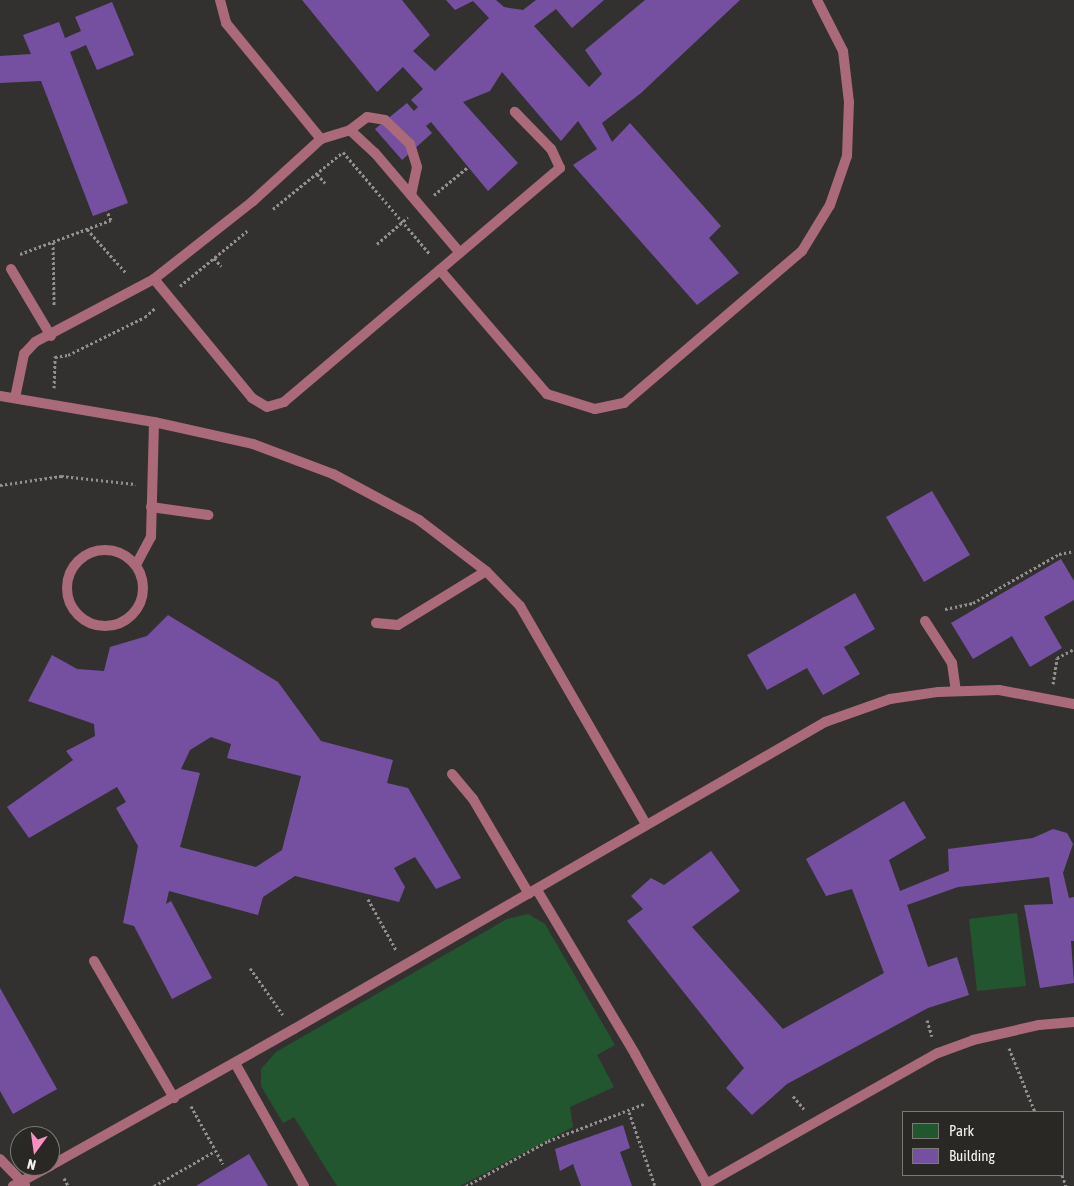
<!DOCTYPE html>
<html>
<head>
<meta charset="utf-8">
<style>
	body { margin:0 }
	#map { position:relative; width:1074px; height:1186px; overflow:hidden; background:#33312f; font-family:"Asap Condensed",sans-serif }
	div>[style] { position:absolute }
	.green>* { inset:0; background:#22562f }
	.building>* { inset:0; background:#7550a1 }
	.path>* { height:3px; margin-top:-1.5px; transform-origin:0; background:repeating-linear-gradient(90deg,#92908e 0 2.5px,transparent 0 5px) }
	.service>* { height:10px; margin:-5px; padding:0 5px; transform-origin:5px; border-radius:5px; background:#aa6a79 }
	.service>.ring { margin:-5px; padding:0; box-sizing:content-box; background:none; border:10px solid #aa6a79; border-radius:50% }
	span { translate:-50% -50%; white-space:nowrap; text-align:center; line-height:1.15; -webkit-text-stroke:4px #292825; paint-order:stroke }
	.legend { position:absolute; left:902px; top:1111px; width:162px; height:65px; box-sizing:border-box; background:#292825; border:1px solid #7a7976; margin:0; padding:6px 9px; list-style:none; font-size:15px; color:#f3f2f0 }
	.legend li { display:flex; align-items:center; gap:10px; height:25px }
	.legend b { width:25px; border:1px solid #7a7976 }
	.north { position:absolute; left:10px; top:1126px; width:50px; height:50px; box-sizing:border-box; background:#292825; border:1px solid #7a7976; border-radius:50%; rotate:194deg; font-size:14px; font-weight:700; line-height:20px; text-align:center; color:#f3f2f0 }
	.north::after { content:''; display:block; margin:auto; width:18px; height:22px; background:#fc8fc1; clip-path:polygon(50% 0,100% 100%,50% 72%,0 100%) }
</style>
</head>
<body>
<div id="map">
	<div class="green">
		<i style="clip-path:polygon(1017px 913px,1026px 986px,977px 991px,969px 919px)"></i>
		<i style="clip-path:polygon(528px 914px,545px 924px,615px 1045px,597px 1055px,614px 1087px,570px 1107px,573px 1127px,460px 1186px,337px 1186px,294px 1117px,283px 1123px,261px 1086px,261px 1069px,276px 1052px,507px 919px)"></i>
	</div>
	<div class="building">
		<i style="clip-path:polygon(302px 0,402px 0,430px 35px,413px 51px,435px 71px,489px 18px,473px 1px,455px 10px,446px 0,496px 0,504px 7px,523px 10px,536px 0,604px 0,572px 28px,556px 9px,534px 26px,589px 87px,602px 74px,585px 50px,645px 0,740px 0,641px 93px,602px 123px,612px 142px,630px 123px,721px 226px,709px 238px,739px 273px,697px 305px,573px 165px,597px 149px,578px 121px,561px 141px,502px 72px,490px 91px,463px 102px,518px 163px,488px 191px,431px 122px,426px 126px,432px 133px,402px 160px,375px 129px,407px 103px,414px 111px,418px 107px,411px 100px,423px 89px,403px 67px,377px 92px)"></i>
		<i style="clip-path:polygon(112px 2px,134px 55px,97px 70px,86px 45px,70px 52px,128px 203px,93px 216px,41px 81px,0 83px,0 56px,31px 54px,23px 35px,59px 22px,65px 38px,81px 31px,75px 17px)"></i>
		<i style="clip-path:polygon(932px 491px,970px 555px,924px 582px,886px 517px)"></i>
		<i style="clip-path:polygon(1061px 559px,1074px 581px,1074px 600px,1044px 617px,1062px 648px,1030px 667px,1012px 636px,973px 659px,951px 623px)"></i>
		<i style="clip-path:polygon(855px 593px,875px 629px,844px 647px,860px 674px,823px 695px,807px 668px,767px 690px,747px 655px)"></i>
		<i style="clip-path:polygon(evenodd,168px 615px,278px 682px,321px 741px,393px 760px,387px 783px,408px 788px,461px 878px,436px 889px,415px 857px,394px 868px,405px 887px,399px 902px,295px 876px,263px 897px,258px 915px,169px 891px,166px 904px,171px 901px,212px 978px,172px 999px,134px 926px,123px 923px,138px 846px,116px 808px,126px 802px,117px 787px,29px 838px,7px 807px,73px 760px,66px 751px,95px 736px,94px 724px,28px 701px,52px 655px,77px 669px,104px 671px,110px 647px,147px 636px,168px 615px,211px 737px,231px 744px,227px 758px,301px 776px,282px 850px,256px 867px,180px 847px,200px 773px,181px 769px,190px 750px,211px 737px)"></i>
		<i style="clip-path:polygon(904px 801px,926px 838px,889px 860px,900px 891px,949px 871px,948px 849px,1033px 838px,1053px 829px,1067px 833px,1073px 844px,1063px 873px,1069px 898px,1074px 897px,1074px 941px,1071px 941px,1074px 983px,1040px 988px,1024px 905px,1053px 904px,1049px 877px,958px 887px,907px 905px,928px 967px,957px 957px,969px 995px,928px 1008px,787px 1084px,752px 1115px,726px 1088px,744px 1068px,627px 921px,643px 909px,631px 896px,651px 878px,664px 885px,711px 851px,740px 891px,692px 927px,783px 1029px,884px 973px,852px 889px,826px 896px,806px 859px)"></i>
		<i style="clip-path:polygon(0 988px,57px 1089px,13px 1114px,0 1091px)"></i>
		<i style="clip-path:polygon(623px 1125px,630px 1148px,620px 1152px,632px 1186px,581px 1186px,573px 1164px,560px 1171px,555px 1149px)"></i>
		<i style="clip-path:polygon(249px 1154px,268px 1186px,196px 1186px)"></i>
	</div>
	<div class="path">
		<i style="left:317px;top:174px;width:12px;rotate:48deg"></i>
		<i style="left:434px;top:195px;width:44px;rotate:-39.5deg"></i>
		<i style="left:273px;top:209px;width:90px;rotate:-39.2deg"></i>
		<i style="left:343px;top:152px;width:133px;rotate:49.6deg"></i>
		<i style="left:87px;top:229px;width:59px;rotate:48.4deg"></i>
		<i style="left:53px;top:242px;width:64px;rotate:89.1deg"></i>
		<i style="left:377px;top:244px;width:41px;rotate:-41.1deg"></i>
		<i style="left:20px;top:254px;width:97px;rotate:-20.5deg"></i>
		<i style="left:111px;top:220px;width:10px;rotate:-114deg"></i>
		<i style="left:214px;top:258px;width:11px;rotate:49deg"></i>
		<i style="left:180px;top:286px;width:87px;rotate:-39.4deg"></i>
		<i style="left:55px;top:357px;width:13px;rotate:-9deg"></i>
		<i style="left:68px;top:355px;width:86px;rotate:-26.3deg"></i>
		<i style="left:145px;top:317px;width:13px;rotate:-42deg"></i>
		<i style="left:54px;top:388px;width:32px;rotate:-88deg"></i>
		<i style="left:0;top:485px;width:62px;rotate:-8.4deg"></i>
		<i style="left:61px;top:476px;width:75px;rotate:6.1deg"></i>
		<i style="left:945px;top:609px;width:29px;rotate:-12deg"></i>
		<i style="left:973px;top:603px;width:99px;rotate:-29.7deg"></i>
		<i style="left:1059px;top:554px;width:15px;rotate:-11deg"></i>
		<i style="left:1053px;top:684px;width:26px;rotate:-81deg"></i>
		<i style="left:1057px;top:658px;width:19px;rotate:-28deg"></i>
		<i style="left:368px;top:899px;width:58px;rotate:61.2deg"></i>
		<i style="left:250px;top:968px;width:57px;rotate:54.9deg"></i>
		<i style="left:927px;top:1020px;width:17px;rotate:73deg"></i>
		<i style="left:1009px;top:1048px;width:69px;rotate:67.9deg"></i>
		<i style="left:793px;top:1096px;width:17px;rotate:50deg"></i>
		<i style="left:191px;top:1106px;width:66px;rotate:61.1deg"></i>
		<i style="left:629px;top:1112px;width:78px;rotate:70.6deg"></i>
		<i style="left:1062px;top:1175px;width:12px;rotate:70deg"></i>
		<i style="left:64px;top:1178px;width:9px;rotate:63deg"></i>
		<i style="left:154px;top:1186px;width:70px;rotate:-29.8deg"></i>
		<i style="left:466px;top:1186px;width:94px;rotate:-28.8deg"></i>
		<i style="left:548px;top:1141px;width:103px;rotate:-21.1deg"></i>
	</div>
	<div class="service">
		<i style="left:220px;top:0;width:24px;rotate:75deg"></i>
		<i style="left:226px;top:23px;width:150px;rotate:50.7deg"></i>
		<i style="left:350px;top:130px;width:21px;rotate:-37deg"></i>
		<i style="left:367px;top:117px;width:18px;rotate:9deg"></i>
		<i style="left:385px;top:120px;width:35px;rotate:44deg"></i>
		<i style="left:410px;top:144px;width:24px;rotate:73deg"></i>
		<i style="left:417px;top:167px;width:29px;rotate:102deg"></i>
		<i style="left:11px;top:269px;width:78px;rotate:59.2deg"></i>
		<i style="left:440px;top:270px;width:164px;rotate:49.2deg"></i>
		<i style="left:547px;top:394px;width:50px;rotate:17.4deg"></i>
		<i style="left:595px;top:409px;width:30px;rotate:-12deg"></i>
		<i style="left:624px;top:403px;width:234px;rotate:-40.5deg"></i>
		<i style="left:802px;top:251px;width:54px;rotate:-58.7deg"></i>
		<i style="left:830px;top:205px;width:52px;rotate:-70.9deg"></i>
		<i style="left:847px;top:156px;width:54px;rotate:-87.9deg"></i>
		<i style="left:849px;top:102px;width:51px;rotate:-96.7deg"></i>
		<i style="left:843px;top:51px;width:57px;rotate:-117deg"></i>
		<i style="left:154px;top:279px;width:154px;rotate:50.5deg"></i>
		<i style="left:252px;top:398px;width:17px;rotate:31deg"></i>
		<i style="left:267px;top:407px;width:18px;rotate:-16deg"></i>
		<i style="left:284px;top:402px;width:362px;rotate:-40.3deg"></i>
		<i style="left:560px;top:168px;width:21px;rotate:-115deg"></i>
		<i style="left:551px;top:149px;width:52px;rotate:-134.2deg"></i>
		<i style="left:0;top:396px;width:156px;rotate:9.6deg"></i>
		<i style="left:154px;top:422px;width:101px;rotate:12.5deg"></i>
		<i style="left:253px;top:444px;width:85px;rotate:20.6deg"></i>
		<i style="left:333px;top:474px;width:98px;rotate:28.1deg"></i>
		<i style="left:419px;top:520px;width:84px;rotate:37.3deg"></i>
		<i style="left:486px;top:571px;width:49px;rotate:45.8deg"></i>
		<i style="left:520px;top:606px;width:252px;rotate:60deg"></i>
		<i style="left:15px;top:398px;width:45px;rotate:-78.4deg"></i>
		<i style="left:24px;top:354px;width:16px;rotate:-47deg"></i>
		<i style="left:35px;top:342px;width:135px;rotate:-27.9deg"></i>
		<i style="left:154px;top:279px;width:126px;rotate:-38.2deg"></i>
		<i style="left:253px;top:201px;width:92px;rotate:-42.4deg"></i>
		<i style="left:321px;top:139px;width:30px;rotate:-17deg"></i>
		<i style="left:350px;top:130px;width:34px;rotate:43deg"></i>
		<i style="left:375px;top:153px;width:131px;rotate:49.6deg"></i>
		<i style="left:151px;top:507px;width:58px;rotate:8deg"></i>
		<i class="ring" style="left:67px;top:550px;width:66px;height:66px"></i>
		<i style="left:136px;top:565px;width:32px;rotate:-62deg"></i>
		<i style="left:151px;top:537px;width:115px;rotate:-88.5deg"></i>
		<i style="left:925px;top:621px;width:50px;rotate:57.3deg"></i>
		<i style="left:952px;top:663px;width:28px;rotate:82deg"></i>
		<i style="left:376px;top:623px;width:22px;rotate:5deg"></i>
		<i style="left:398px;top:625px;width:103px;rotate:-31.5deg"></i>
		<i style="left:452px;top:774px;width:33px;rotate:50deg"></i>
		<i style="left:473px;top:799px;width:110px;rotate:59.5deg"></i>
		<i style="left:537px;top:890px;width:191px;rotate:59.1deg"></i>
		<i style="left:635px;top:1054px;width:151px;rotate:61.1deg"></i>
		<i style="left:94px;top:961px;width:159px;rotate:59.7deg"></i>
		<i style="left:235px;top:1063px;width:141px;rotate:60.7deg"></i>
		<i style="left:0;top:1159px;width:36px;rotate:46deg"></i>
		<i style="left:50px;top:1166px;width:280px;rotate:-29.3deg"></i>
		<i style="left:294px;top:1029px;width:613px;rotate:-30.03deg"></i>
		<i style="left:825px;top:722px;width:69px;rotate:-19.5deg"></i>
		<i style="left:890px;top:699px;width:49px;rotate:-8.3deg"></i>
		<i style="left:938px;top:692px;width:61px;rotate:-1.9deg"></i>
		<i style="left:999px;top:690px;width:76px;rotate:10.6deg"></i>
		<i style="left:706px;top:1184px;width:266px;rotate:-29.5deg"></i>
		<i style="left:938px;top:1053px;width:37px;rotate:-20deg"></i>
		<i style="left:973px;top:1040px;width:68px;rotate:-12.8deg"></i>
		<i style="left:1039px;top:1025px;width:35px;rotate:-5deg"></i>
		<i style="left:13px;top:1186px;width:42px;rotate:-28.4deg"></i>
	</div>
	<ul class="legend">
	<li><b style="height:14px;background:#22562f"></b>Park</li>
	<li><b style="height:14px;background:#7550a1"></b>Building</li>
	</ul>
	<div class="north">N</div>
</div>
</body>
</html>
